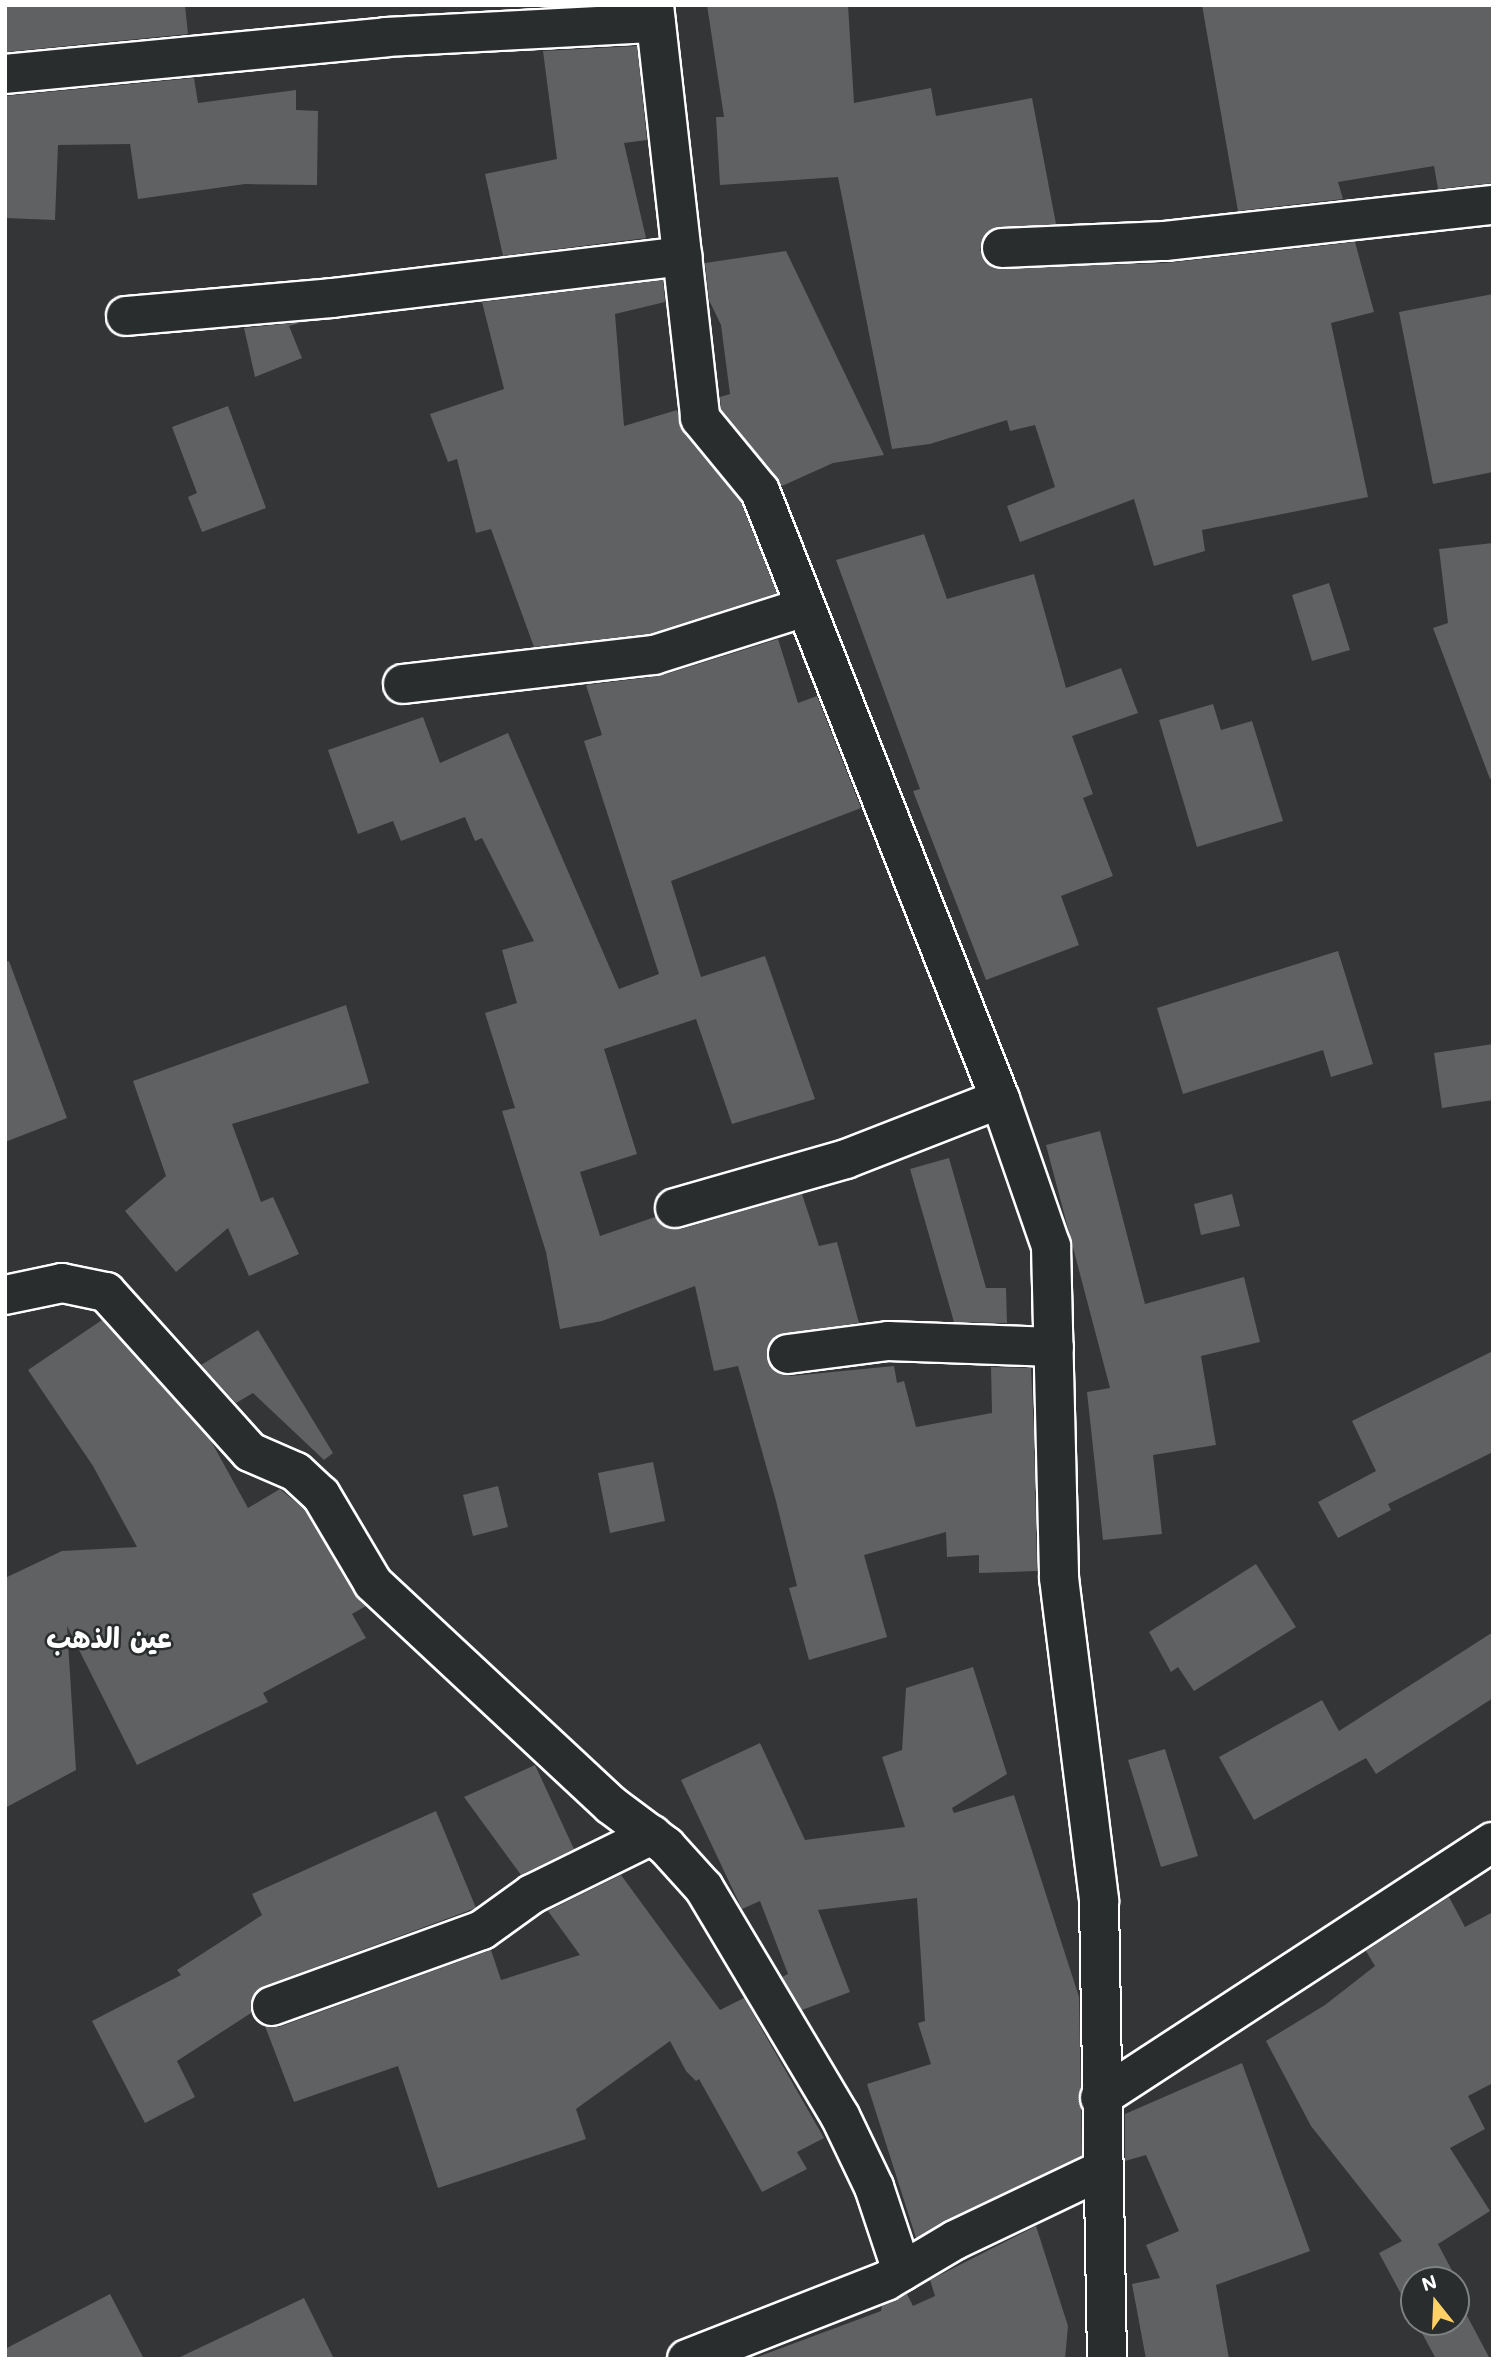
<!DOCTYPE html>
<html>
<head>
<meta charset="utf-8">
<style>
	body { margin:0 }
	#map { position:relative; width:1498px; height:2364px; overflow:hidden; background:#333536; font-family:Mali,"Playpen Sans Arabic",sans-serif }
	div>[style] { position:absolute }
	.building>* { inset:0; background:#5f6162 }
	.roads { filter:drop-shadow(2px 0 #fff) drop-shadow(-2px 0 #fff) drop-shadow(0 2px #fff) drop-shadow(0 -2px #fff) }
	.street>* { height:38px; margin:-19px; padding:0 19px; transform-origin:19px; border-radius:19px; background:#2a2d2e }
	span { translate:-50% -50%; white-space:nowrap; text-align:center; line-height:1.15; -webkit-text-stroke:5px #2a2d2e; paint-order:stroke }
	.district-label { font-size:28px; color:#fff; font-weight:700 }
	.frame { position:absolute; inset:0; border:7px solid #fff; pointer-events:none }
	.north { position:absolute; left:1400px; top:2266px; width:70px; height:70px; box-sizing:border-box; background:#2a2d2e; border:2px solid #7f8182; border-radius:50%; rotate:342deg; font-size:19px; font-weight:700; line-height:28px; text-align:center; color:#fff }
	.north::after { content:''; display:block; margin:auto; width:24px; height:32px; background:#ffd166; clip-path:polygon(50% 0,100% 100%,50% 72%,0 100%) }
</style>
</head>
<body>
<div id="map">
	<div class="building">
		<i style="clip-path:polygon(5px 5px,185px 5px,188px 34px,5px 52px)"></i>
		<i style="clip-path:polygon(707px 5px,848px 5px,854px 103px,931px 88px,936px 116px,1032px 98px,1056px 224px,990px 230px,980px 250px,993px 268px,1166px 263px,1355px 242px,1374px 312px,1331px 323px,1368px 497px,1202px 530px,1205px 551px,1154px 566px,1134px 499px,1020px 542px,1007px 506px,1055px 487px,1035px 425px,1010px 431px,1007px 420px,930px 444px,892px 449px,838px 177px,720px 185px,716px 117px,724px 117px)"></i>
		<i style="clip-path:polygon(1202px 5px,1493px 5px,1493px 183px,1438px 189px,1434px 166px,1338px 182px,1343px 199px,1238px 211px)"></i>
		<i style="clip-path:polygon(637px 46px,647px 140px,624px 143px,646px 238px,503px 256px,485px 174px,557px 159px,543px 51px)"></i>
		<i style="clip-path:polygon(194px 78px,198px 103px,296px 90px,296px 110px,318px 111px,317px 185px,245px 184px,138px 199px,130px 144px,58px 145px,55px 220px,5px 218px,5px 96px)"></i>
		<i style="clip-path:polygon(786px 251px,884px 455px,833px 463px,782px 486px,721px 409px,720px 397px,730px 394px,721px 325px,709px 300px,705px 263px)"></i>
		<i style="clip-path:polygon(663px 280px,665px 302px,615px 314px,624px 426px,677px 410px,683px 432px,741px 502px,777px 593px,649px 634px,534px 647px,491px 529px,476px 533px,457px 459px,448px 462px,430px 414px,504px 389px,482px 302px)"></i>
		<i style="clip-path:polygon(1493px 294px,1493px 472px,1433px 484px,1399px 312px)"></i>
		<i style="clip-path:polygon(303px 322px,289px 326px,302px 358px,255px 377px,244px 328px)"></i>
		<i style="clip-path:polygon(228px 406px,266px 508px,202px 532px,188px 497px,197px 493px,172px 427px)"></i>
		<i style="clip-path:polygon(924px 534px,947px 599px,1034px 574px,1066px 688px,1121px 668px,1138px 713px,1072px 736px,1093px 794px,1083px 798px,1113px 876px,1061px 896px,1079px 945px,986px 980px,913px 791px,920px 789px,836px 560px)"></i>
		<i style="clip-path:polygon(1493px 543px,1493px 778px,1490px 779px,1433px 628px,1448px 623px,1439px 549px)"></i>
		<i style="clip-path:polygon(1329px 583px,1350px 650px,1312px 661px,1292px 595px)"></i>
		<i style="clip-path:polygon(778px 639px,798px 703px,817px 696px,861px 808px,671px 881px,701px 977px,765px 956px,815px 1099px,732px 1124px,696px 1019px,604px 1049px,637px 1154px,580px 1172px,600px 1236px,655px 1217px,669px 1229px,681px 1229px,802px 1194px,819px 1246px,837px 1242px,859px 1323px,775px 1336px,768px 1346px,771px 1368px,791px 1376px,894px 1366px,897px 1383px,904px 1381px,916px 1427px,992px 1413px,991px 1367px,1031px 1368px,1034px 1430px,1037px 1571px,979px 1573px,979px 1555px,947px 1557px,946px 1532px,864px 1555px,887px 1637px,809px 1660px,789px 1588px,797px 1586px,776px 1501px,738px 1366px,714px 1371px,695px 1286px,602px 1321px,560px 1329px,546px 1252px,502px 1111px,515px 1108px,485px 1013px,517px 1003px,502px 950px,534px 941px,482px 838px,475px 841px,465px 817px,401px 841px,393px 821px,358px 834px,328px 750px,423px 717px,440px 763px,508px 733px,619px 989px,659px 974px,584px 741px,602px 735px,586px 685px,660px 676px)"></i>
		<i style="clip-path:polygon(1213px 704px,1221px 730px,1252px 721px,1283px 821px,1197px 847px,1159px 720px)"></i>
		<i style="clip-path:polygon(1338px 951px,1373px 1064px,1331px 1077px,1323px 1050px,1183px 1094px,1157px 1008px)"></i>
		<i style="clip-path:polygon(9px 961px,67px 1118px,5px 1142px,5px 962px)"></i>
		<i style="clip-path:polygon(346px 1005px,369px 1083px,232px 1124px,261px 1202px,273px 1197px,299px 1254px,249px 1276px,228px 1228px,176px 1272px,125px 1211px,166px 1176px,133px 1081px)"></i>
		<i style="clip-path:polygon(1493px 1044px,1493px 1100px,1442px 1108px,1434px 1053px)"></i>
		<i style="clip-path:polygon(1100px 1131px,1145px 1304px,1244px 1277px,1260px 1342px,1201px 1356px,1216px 1445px,1153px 1455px,1162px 1534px,1103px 1540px,1087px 1392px,1110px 1388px,1046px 1145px)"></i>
		<i style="clip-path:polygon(949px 1158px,986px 1288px,1006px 1288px,1007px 1323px,954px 1322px,910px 1169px)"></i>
		<i style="clip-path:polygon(1232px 1194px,1240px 1226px,1201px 1235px,1194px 1204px)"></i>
		<i style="clip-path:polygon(102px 1320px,211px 1441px,248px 1508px,280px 1489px,304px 1509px,366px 1606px,352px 1614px,366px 1638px,263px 1693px,268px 1702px,137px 1765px,67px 1626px,76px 1770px,5px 1808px,5px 1578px,62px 1551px,137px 1547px,93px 1466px,28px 1370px)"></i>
		<i style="clip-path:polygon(258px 1330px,333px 1453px,324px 1460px,253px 1393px,236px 1403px,201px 1365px)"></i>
		<i style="clip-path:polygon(1493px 1351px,1493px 1452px,1388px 1504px,1391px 1510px,1338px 1538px,1318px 1502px,1376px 1471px,1352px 1421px)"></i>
		<i style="clip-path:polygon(653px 1462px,665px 1521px,610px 1533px,598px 1473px)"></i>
		<i style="clip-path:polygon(498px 1486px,508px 1527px,473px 1536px,463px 1495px)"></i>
		<i style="clip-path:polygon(1256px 1564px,1296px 1627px,1194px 1691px,1178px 1667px,1171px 1672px,1149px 1632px)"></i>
		<i style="clip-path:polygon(1493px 1632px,1493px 1698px,1376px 1774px,1366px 1758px,1254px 1820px,1219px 1757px,1322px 1700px,1339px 1731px)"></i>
		<i style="clip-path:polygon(973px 1667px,1007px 1774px,952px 1808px,954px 1813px,1014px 1795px,1079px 1997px,1082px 2156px,916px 2238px,867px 2084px,931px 2064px,918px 2023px,925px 2021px,917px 1898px,818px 1910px,850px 1992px,802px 2010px,782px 1977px,788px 1974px,760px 1901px,742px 1909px,681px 1780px,760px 1743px,805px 1840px,905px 1827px,882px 1757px,902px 1750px,906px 1688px)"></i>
		<i style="clip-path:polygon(1165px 1749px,1198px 1856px,1161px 1867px,1128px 1760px)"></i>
		<i style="clip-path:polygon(535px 1765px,574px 1849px,521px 1875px,464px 1797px)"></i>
		<i style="clip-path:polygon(436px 1811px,476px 1908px,264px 1986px,255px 1992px,251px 2013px,177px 2061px,195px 2097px,145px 2123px,92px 2021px,181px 1975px,177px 1970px,262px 1915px,252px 1894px)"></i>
		<i style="clip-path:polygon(621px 1875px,720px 2010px,744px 1998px,824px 2138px,797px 2152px,807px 2169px,762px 2192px,699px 2079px,696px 2081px,686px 2071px,670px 2041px,576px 2109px,586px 2139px,438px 2188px,398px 2066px,294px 2102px,265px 2026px,279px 2027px,491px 1950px,501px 1980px,580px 1955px,548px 1911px)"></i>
		<i style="clip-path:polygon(1449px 1897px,1465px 1927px,1493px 1912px,1493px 2083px,1468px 2096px,1485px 2129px,1450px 2148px,1490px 2211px,1438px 2244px,1458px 2282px,1414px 2280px,1414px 2318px,1379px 2253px,1402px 2241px,1311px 2126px,1266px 2041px,1325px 2005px,1375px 1966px,1366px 1951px)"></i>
		<i style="clip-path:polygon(1242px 2063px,1310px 2251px,1216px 2285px,1229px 2359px,1146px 2359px,1132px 2284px,1160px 2278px,1146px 2245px,1179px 2231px,1146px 2155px,1125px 2161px,1125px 2114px)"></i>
		<i style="clip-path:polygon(1036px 2226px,1068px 2326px,1065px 2359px,752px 2359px,881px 2311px,882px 2306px,907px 2294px,913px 2306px,935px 2296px,930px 2280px)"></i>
		<i style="clip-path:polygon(110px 2294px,144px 2359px,5px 2359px,5px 2349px)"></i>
		<i style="clip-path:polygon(1456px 2295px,1490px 2359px,1436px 2359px,1416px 2322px,1456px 2322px)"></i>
		<i style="clip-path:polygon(304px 2298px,334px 2359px,176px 2359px)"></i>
	</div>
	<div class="roads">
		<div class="street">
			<i style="left:654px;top:5px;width:416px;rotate:83.6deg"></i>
			<i style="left:700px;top:418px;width:94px;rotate:50.6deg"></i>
			<i style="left:760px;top:491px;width:654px;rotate:68.46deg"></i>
			<i style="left:1000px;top:1099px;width:156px;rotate:70.9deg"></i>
			<i style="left:1051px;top:1246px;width:332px;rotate:88.6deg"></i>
			<i style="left:1059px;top:1578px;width:325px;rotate:82.9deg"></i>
			<i style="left:1099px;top:1901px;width:458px;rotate:89deg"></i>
			<i style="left:5px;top:74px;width:383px;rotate:-5.5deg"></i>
			<i style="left:386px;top:37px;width:270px;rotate:-3deg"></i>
			<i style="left:1002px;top:248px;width:163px;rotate:-2.5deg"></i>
			<i style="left:1165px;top:241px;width:330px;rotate:-6.3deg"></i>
			<i style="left:126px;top:316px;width:207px;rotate:-5deg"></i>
			<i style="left:332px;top:298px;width:353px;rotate:-6.8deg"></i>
			<i style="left:403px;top:684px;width:253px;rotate:-6.6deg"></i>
			<i style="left:654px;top:655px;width:158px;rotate:-17.6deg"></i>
			<i style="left:675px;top:1208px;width:178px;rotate:-16deg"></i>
			<i style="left:846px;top:1159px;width:165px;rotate:-21.3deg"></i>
			<i style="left:5px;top:1295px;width:58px;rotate:-11.9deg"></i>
			<i style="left:62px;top:1283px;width:45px;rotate:11.6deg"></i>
			<i style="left:106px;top:1292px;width:215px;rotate:48deg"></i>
			<i style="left:250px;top:1452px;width:50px;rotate:23.5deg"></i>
			<i style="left:296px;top:1472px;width:34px;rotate:43deg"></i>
			<i style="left:321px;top:1495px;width:102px;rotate:59.4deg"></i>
			<i style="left:373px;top:1583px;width:325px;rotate:43deg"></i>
			<i style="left:611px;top:1805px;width:69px;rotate:36.7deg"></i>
			<i style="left:666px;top:1846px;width:57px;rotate:47.9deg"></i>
			<i style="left:704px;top:1888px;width:265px;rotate:59.2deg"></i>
			<i style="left:840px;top:2116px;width:79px;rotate:64.4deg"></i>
			<i style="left:874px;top:2187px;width:89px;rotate:71.6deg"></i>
			<i style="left:788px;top:1354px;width:101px;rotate:-7.4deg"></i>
			<i style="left:888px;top:1341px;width:166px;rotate:2.1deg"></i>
			<i style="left:272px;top:2006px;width:223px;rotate:-19.9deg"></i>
			<i style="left:482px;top:1930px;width:62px;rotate:-35.8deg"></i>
			<i style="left:532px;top:1894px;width:134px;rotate:-26.2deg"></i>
			<i style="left:1100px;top:2098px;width:469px;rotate:-33.1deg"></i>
			<i style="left:687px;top:2359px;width:214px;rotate:-21.4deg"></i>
			<i style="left:886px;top:2281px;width:80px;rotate:-30.7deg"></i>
			<i style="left:955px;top:2240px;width:163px;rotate:-25.5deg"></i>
		</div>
	</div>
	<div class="district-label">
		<span style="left:109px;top:1637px">عين الذهب</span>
	</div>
	<div class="frame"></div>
	<div class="north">N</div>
</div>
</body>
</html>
